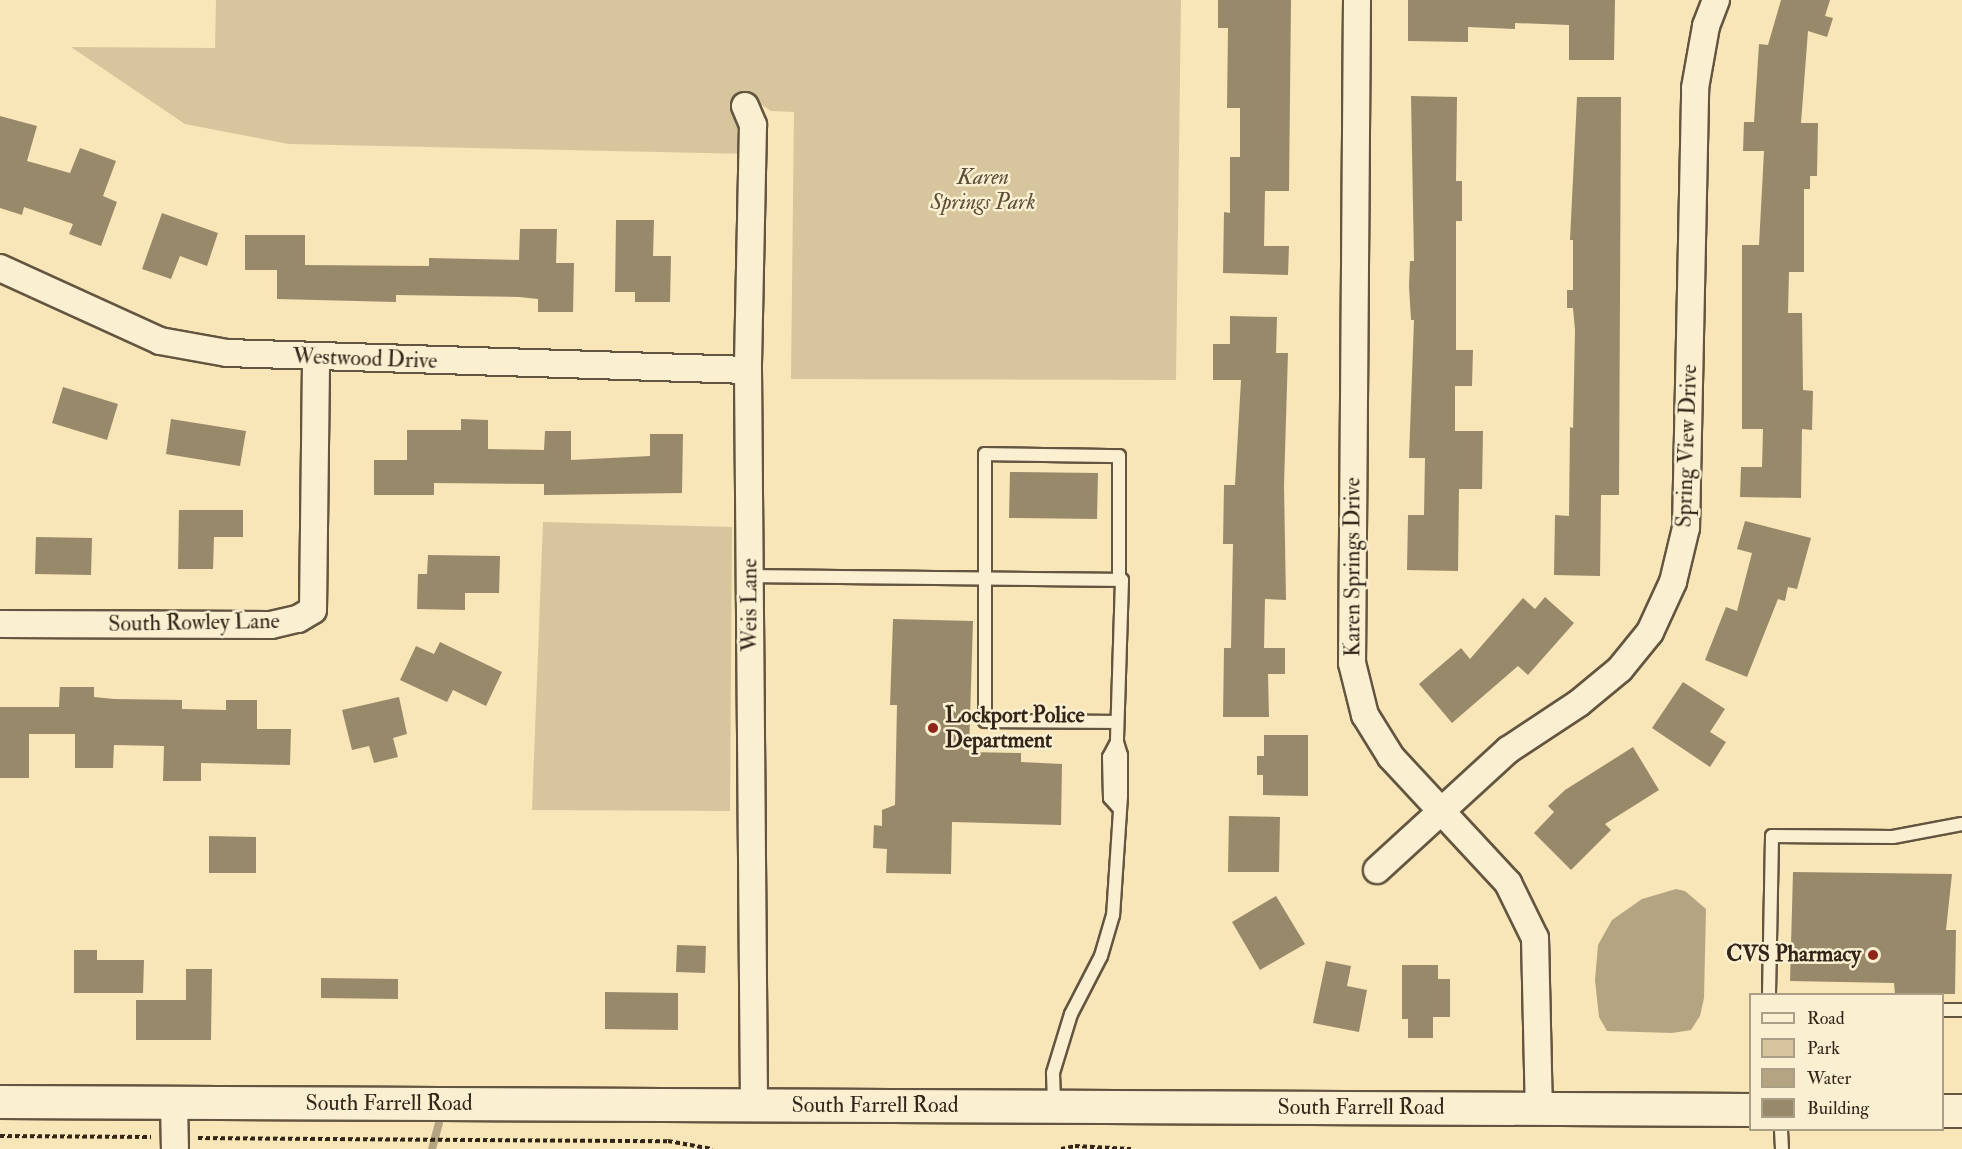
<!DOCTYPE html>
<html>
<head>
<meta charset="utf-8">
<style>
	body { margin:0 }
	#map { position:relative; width:1962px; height:1149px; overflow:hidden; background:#f8e6b8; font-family:"IM FELL Double Pica",serif }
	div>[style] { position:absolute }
	.green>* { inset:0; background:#d7c59d }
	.water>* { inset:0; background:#b5a482 }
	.stream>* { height:8px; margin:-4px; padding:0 4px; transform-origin:4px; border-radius:4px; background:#b5a482 }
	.building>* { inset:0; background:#99896b }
	.path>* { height:4px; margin-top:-2px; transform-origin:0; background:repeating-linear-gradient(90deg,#332518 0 4.5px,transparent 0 7.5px) }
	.roads { filter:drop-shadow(2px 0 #645540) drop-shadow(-2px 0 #645540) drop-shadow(0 2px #645540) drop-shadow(0 -2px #645540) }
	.service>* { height:12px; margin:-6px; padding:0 6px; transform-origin:6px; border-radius:6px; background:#faefd1 }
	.minor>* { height:26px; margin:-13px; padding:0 13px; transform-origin:13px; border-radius:13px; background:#faefd1 }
	.tertiary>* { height:32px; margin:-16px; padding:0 16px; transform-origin:16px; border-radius:16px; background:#faefd1 }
	.dots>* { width:16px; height:16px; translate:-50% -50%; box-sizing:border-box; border:3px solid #faefd1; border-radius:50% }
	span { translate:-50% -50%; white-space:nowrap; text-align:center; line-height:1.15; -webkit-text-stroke:5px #faefd1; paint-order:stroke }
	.park-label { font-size:22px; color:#5c4d39; font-style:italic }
	.street-label { font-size:22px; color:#332518 }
	.poi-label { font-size:22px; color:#332518; font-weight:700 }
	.left { translate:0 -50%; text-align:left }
	.right { translate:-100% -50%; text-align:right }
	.legend { position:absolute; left:1749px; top:993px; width:195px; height:138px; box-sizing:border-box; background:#faefd1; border:2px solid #aa9e87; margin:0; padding:8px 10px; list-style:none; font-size:18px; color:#332518 }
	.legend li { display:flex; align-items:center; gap:12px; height:30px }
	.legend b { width:30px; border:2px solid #aa9e87 }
</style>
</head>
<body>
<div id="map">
	<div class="green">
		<i style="clip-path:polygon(216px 0,1181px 0,1176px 380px,791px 379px,794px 112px,771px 111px,753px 99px,752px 154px,289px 144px,185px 124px,71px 47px,215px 48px)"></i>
		<i style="clip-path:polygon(543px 522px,732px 527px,730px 811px,532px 810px)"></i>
	</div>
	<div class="water">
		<i style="clip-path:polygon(1676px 889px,1685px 891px,1706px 909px,1704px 998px,1700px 1016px,1691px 1030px,1672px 1033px,1607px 1031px,1599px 1017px,1595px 980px,1598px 945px,1612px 920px,1642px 899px)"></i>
	</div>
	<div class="stream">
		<i style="left:432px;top:1149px;width:35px;rotate:-75deg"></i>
	</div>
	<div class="building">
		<i style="clip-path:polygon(1218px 0,1291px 0,1289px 191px,1265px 191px,1264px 246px,1289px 246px,1288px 275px,1223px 273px,1224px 212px,1230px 213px,1230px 157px,1240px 157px,1240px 108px,1227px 108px,1228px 28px,1218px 28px)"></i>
		<i style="clip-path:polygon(1408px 0,1615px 0,1614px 60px,1569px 60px,1569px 25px,1515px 23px,1515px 29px,1468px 27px,1468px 42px,1408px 41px)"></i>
		<i style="clip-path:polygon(1781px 0,1830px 0,1825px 16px,1833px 18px,1827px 37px,1808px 31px,1801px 123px,1818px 123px,1817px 176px,1810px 176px,1810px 189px,1804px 189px,1804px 272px,1789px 272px,1788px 313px,1802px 313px,1803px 390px,1813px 391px,1812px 430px,1802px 429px,1801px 498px,1740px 497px,1741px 467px,1762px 467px,1763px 429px,1742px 429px,1742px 245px,1759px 245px,1764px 151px,1743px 151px,1744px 122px,1754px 122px,1759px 44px,1768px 45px)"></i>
		<i style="clip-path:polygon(1411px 96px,1457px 97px,1456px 181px,1462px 181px,1462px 221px,1456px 221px,1456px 350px,1473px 350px,1472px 386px,1455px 386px,1455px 431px,1483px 431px,1482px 489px,1459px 489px,1458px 571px,1407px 570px,1408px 515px,1424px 515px,1425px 458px,1409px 458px,1414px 320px,1411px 320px,1409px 286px,1410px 261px,1414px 261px)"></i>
		<i style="clip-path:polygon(1577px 97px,1621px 97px,1619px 495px,1601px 495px,1600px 576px,1554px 575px,1555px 515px,1569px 516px,1570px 427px,1573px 428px,1575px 330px,1573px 308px,1567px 308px,1567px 290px,1573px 290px,1573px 240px,1570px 240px)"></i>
		<i style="clip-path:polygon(0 116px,37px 126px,27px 161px,70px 173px,80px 148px,116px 161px,103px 196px,117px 202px,101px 246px,69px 234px,73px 224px,24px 207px,22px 215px,0 208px)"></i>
		<i style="clip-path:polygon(162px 213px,218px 233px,207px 266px,180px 256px,171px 279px,142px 269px)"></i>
		<i style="clip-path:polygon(616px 220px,654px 220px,653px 256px,671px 256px,670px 302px,635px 302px,635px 292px,615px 292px)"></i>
		<i style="clip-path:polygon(520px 229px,557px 229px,556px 263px,574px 263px,573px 312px,538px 312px,538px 299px,519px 297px,396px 295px,396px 302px,277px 299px,277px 270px,245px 270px,245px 235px,305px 235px,305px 265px,429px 266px,429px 258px,519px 260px)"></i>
		<i style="clip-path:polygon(1230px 316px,1277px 317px,1276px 353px,1288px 353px,1284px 485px,1286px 600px,1265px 599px,1264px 648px,1285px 648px,1285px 674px,1268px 674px,1269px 717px,1223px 717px,1224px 648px,1231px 648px,1233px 544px,1223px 544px,1224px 485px,1235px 485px,1241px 380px,1213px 380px,1213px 344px,1230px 344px)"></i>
		<i style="clip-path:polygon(63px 387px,118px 404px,107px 440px,52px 423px)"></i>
		<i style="clip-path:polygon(171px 419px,246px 431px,240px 466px,166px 454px)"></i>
		<i style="clip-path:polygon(461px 419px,488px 420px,488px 449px,544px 450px,545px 431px,571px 431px,571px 460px,650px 456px,650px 434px,683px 434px,682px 493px,544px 495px,544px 484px,434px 483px,434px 495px,374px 495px,374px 460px,407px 460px,407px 430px,461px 430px)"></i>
		<i style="clip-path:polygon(1010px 472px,1098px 473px,1097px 519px,1009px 518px)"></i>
		<i style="clip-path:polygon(179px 510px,243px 510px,243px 537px,214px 537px,213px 569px,178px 569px)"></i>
		<i style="clip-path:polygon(1745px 521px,1811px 538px,1797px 589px,1788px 587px,1785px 601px,1778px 599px,1747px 677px,1705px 660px,1726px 607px,1737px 611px,1752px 553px,1737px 549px)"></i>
		<i style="clip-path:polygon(36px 537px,92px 538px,91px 575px,35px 574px)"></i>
		<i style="clip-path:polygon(428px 555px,500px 556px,499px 593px,465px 593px,465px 610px,417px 609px,418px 574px,427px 574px)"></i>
		<i style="clip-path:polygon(1545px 597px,1574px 623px,1528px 675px,1518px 666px,1452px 723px,1419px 684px,1461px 648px,1470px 659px,1523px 598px,1535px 609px)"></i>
		<i style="clip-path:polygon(893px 619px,973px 621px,969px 752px,1021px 753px,1021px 762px,1062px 764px,1061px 825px,952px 822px,951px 874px,886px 873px,887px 849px,873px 848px,874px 825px,882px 826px,882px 810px,895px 805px,897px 705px,890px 705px)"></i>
		<i style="clip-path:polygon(440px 642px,502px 672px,486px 706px,453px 690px,447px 702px,400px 680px,416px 646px,434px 654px)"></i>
		<i style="clip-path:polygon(1683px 682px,1725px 709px,1710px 732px,1726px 742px,1710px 767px,1652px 728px)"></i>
		<i style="clip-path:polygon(60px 687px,94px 687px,94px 697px,114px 699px,182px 700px,182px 709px,226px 710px,226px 700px,257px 700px,257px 729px,291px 729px,290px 765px,201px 763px,201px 781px,163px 781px,164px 746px,114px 745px,113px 768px,75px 768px,75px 734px,29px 734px,29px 778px,0 778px,0 707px,59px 707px)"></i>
		<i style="clip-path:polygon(399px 697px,407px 734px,393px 738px,398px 757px,374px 763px,369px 746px,352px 750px,342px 710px)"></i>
		<i style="clip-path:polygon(1264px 735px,1308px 735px,1308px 796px,1263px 795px,1263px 775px,1257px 775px,1257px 756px,1264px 756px)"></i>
		<i style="clip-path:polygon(1633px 747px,1659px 790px,1605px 824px,1611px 830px,1571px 870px,1534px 833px,1554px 812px,1548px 806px,1565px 790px)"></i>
		<i style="clip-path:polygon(1229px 816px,1280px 817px,1279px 872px,1228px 872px)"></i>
		<i style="clip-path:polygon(209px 836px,256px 837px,256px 873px,209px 873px)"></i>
		<i style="clip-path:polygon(1793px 872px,1952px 874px,1946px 930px,1956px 930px,1955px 994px,1895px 994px,1894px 983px,1790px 981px)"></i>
		<i style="clip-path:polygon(1276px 896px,1305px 944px,1260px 970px,1232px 922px)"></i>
		<i style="clip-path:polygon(677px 945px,706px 946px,705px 973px,676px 972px)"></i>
		<i style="clip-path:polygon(74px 950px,97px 950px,97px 960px,144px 960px,143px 993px,74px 993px)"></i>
		<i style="clip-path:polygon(1326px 961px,1351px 966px,1347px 986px,1367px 990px,1359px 1032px,1313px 1023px)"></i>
		<i style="clip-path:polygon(1402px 965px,1438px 965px,1438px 979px,1450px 979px,1450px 1017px,1433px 1017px,1433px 1038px,1408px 1038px,1408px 1019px,1402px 1019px)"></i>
		<i style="clip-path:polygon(186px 969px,212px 969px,211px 1040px,136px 1040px,136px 1000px,186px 1000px)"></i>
		<i style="clip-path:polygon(321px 978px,398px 979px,398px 999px,321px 998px)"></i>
		<i style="clip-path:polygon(605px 992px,678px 993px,678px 1030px,605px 1029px)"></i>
	</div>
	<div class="path">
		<i style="left:0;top:1136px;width:151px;rotate:0.4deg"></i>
		<i style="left:198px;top:1138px;width:470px;rotate:0.4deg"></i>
		<i style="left:668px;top:1141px;width:45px;rotate:10.3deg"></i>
		<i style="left:1061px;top:1149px;width:14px;rotate:-12deg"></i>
		<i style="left:1075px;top:1146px;width:56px;rotate:3.1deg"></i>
	</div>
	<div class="roads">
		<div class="service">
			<i style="left:750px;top:576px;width:372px;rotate:0.6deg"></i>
			<i style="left:1122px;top:580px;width:162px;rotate:91.8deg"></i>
			<i style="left:1117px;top:742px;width:14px;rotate:73deg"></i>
			<i style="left:1121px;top:755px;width:41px;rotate:90deg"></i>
			<i style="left:1121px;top:796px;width:119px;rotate:93.8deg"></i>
			<i style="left:1113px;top:915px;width:43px;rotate:106.3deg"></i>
			<i style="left:1101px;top:956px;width:65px;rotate:117.3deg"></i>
			<i style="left:1071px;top:1014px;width:62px;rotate:107deg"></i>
			<i style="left:1053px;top:1073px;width:33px;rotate:88deg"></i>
			<i style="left:1117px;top:722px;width:132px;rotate:-179.6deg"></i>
			<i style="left:985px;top:721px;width:267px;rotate:-90deg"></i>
			<i style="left:985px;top:454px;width:134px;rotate:0.9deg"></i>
			<i style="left:1119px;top:456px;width:124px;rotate:90deg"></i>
			<i style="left:1117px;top:742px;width:17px;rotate:118deg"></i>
			<i style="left:1109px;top:757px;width:41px;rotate:88.6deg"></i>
			<i style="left:1110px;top:798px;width:12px;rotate:48deg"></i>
			<i style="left:1769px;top:994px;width:158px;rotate:-88.9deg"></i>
			<i style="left:1772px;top:836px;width:121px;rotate:0.5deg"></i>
			<i style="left:1893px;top:837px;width:70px;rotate:-10.7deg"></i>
			<i style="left:1942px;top:1010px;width:20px"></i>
			<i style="left:1781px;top:1130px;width:19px;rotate:87deg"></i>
		</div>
		<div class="minor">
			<i style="left:1357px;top:0;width:663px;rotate:90.43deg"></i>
			<i style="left:1352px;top:663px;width:54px;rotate:76deg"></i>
			<i style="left:1365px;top:715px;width:49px;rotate:58.2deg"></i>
			<i style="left:1391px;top:757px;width:172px;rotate:47.1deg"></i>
			<i style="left:1508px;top:883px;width:61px;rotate:63.9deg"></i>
			<i style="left:1535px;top:938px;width:171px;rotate:88.7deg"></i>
			<i style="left:745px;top:106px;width:21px;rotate:67deg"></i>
			<i style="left:753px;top:125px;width:245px;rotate:91.2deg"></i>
			<i style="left:748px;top:370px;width:736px;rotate:89.53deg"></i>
			<i style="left:0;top:268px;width:176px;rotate:24.5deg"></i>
			<i style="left:160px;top:341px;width:68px;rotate:10.2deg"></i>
			<i style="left:227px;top:353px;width:521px;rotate:1.87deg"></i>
			<i style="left:0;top:624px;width:271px;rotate:0.2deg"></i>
			<i style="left:271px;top:625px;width:28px;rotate:-13deg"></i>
			<i style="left:298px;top:619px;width:17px;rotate:-31deg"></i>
			<i style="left:313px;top:610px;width:252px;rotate:-89.3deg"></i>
			<i style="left:1377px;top:870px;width:178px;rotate:-42.5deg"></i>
			<i style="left:1508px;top:750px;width:85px;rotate:-33.5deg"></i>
			<i style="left:1579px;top:703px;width:53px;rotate:-39.7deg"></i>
			<i style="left:1620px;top:669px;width:48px;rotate:-51deg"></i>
			<i style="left:1650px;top:632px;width:55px;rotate:-65.3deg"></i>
			<i style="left:1673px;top:582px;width:56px;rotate:-76.5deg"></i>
			<i style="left:1686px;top:528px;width:440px;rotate:-88.8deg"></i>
			<i style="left:1695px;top:88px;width:63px;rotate:-79.9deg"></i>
			<i style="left:1706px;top:26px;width:28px;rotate:-69deg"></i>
			<i style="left:174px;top:1103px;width:46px;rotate:88.8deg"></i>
		</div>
		<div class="tertiary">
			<i style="left:0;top:1102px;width:1750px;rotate:0.26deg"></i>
			<i style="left:1942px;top:1111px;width:20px"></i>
		</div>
	</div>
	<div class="dots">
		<i style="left:933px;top:728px;background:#8f2418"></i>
		<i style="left:1873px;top:955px;background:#8f2418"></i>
	</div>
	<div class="park-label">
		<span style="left:983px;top:190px">Karen<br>Springs Park</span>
	</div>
	<div class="street-label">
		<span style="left:365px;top:359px;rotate:2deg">Westwood Drive</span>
		<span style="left:1687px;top:446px;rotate:-88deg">Spring View Drive</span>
		<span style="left:1353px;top:567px;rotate:-90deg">Karen Springs Drive</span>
		<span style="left:750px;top:605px;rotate:-90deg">Weis Lane</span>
		<span style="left:194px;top:623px;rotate:-1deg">South Rowley Lane</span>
		<span style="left:389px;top:1104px">South Farrell Road</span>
		<span style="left:875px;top:1106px">South Farrell Road</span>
		<span style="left:1361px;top:1108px">South Farrell Road</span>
	</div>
	<div class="poi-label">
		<span class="left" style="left:945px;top:728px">Lockport Police<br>Department</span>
		<span class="right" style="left:1861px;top:955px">CVS Pharmacy</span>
	</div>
	<ul class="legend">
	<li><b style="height:8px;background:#faefd1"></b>Road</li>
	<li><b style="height:16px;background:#d7c59d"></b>Park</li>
	<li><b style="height:16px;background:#b5a482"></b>Water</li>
	<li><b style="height:16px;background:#99896b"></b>Building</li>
	</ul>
</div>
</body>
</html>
